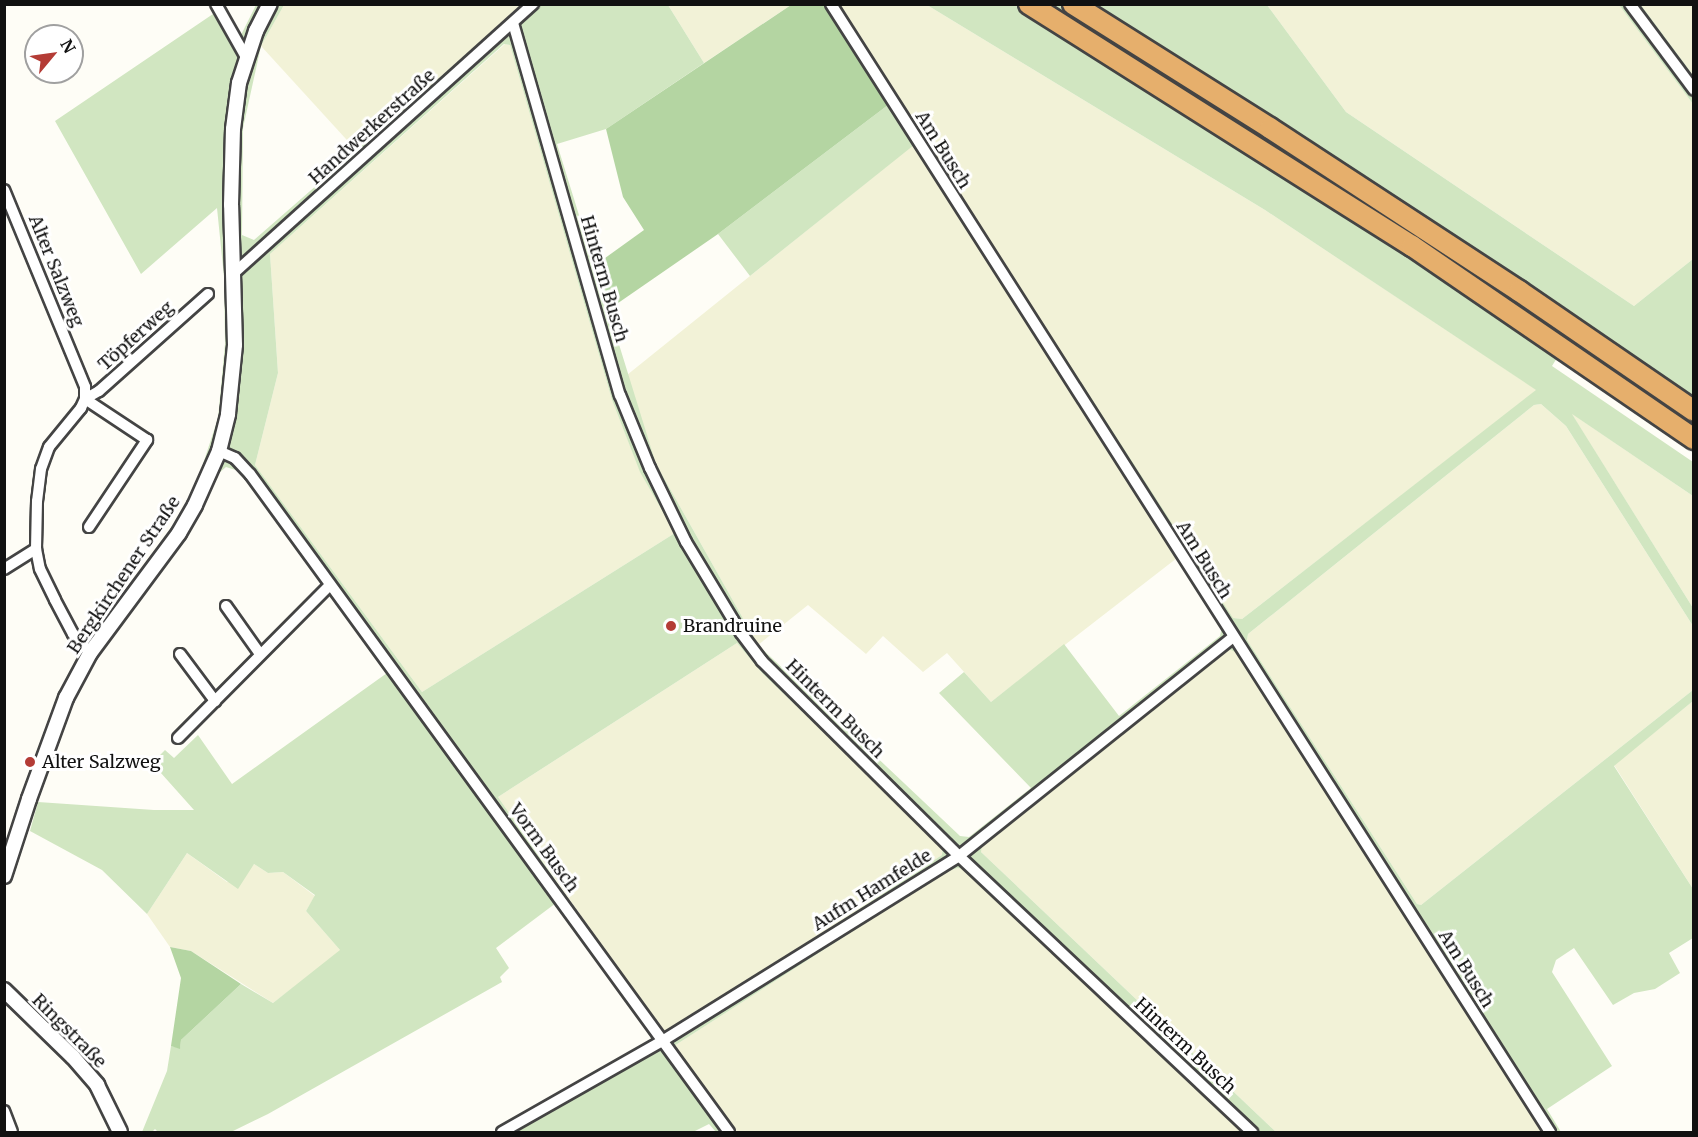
<!DOCTYPE html>
<html>
<head>
<meta charset="utf-8">
<style>
	body { margin:0 }
	#map { position:relative; width:1698px; height:1137px; overflow:hidden; background:#fefdf6; font-family:Merriweather,serif }
	div>[style] { position:absolute }
	.farmland>* { inset:0; background:#f2f2d7 }
	.green>* { inset:0; background:#d1e6c1 }
	.forest>* { inset:0; background:#b4d5a2 }
	.roads { filter:drop-shadow(2px 0 #444) drop-shadow(-2px 0 #444) drop-shadow(0 2px #444) drop-shadow(0 -2px #444) }
	.minor>* { height:10px; margin:-5px; padding:0 5px; transform-origin:5px; border-radius:5px; background:#fff }
	.tertiary>* { height:14px; margin:-7px; padding:0 7px; transform-origin:7px; border-radius:7px; background:#fff }
	.motorway>* { height:20px; margin:-10px; padding:0 10px; transform-origin:10px; border-radius:10px; background:#e6af6c }
	.dots>* { width:16px; height:16px; translate:-50% -50%; box-sizing:border-box; border:3px solid #fff; border-radius:50% }
	span { translate:-50% -50%; white-space:nowrap; text-align:center; line-height:1.15; -webkit-text-stroke:6px #fff; paint-order:stroke }
	.street-label { font-size:18px; color:#111 }
	.poi-label { font-size:18px; color:#111 }
	.left { translate:0 -50%; text-align:left }
	.frame { position:absolute; inset:0; border:6px solid #111; pointer-events:none }
	.north { position:absolute; left:24px; top:24px; width:60px; height:60px; box-sizing:border-box; background:#fff; border:2px solid #a0a0a0; border-radius:50%; rotate:61deg; font-size:16px; font-weight:700; line-height:24px; text-align:center; color:#111 }
	.north::after { content:''; display:block; margin:auto; width:21px; height:27px; background:#b43c36; clip-path:polygon(50% 0,100% 100%,50% 72%,0 100%) }
</style>
</head>
<body>
<div id="map">
	<div class="farmland">
		<i style="clip-path:polygon(284px 5px,523px 5px,356px 150px,261px 46px)"></i>
		<i style="clip-path:polygon(668px 5px,791px 5px,704px 63px)"></i>
		<i style="clip-path:polygon(838px 5px,927px 5px,1265px 210px,1537px 390px,1242px 619px,1232px 618px)"></i>
		<i style="clip-path:polygon(1267px 5px,1619px 5px,1693px 104px,1693px 259px,1634px 306px,1346px 112px)"></i>
		<i style="clip-path:polygon(1641px 5px,1693px 5px,1693px 75px)"></i>
		<i style="clip-path:polygon(505px 44px,510px 45px,612px 400px,640px 471px,675px 533px,422px 692px,255px 465px,278px 373px,270px 254px)"></i>
		<i style="clip-path:polygon(913px 145px,1177px 558px,991px 702px,947px 653px,923px 672px,883px 636px,866px 654px,808px 605px,758px 645px,656px 464px,627px 375px)"></i>
		<i style="clip-path:polygon(1541px 404px,1566px 426px,1693px 626px,1693px 690px,1421px 905px,1417px 904px,1247px 640px,1248px 634px,1534px 405px)"></i>
		<i style="clip-path:polygon(1571px 413px,1693px 496px,1693px 608px)"></i>
		<i style="clip-path:polygon(737px 643px,763px 674px,943px 847px,942px 855px,671px 1032px,663px 1033px,498px 797px)"></i>
		<i style="clip-path:polygon(1229px 648px,1237px 652px,1545px 1132px,1276px 1132px,981px 852px,981px 844px)"></i>
		<i style="clip-path:polygon(1693px 701px,1693px 889px,1614px 765px)"></i>
		<i style="clip-path:polygon(187px 853px,227px 882px,254px 864px,268px 873px,283px 872px,315px 896px,306px 911px,341px 951px,273px 1003px,191px 951px,170px 947px,147px 914px)"></i>
		<i style="clip-path:polygon(958px 868px,966px 869px,1244px 1132px,733px 1132px,675px 1052px,674px 1046px,945px 872px)"></i>
	</div>
	<div class="green">
		<i style="clip-path:polygon(evenodd,256px 5px,284px 5px,261px 46px,243px 128px,242px 235px,254px 240px,523px 5px,668px 5px,704px 63px,606px 129px,557px 144px,656px 464px,758px 645px,960px 836px,969px 837px,1031px 788px,939px 693px,964px 672px,991px 702px,1064px 644px,1119px 716px,1220px 636px,1222px 627px,914px 145px,750px 276px,718px 234px,888px 105px,824px 5px,838px 5px,1233px 618px,1242px 619px,1536px 390px,1265px 210px,927px 5px,1267px 5px,1346px 112px,1634px 306px,1693px 259px,1693px 396px,1581px 319px,1552px 366px,1693px 462px,1693px 496px,1572px 414px,1693px 608px,1693px 626px,1566px 426px,1541px 404px,1534px 405px,1248px 634px,1247px 640px,1417px 904px,1421px 905px,1693px 690px,1693px 701px,1614px 766px,1693px 889px,1693px 938px,1669px 953px,1680px 973px,1655px 989px,1634px 993px,1613px 1005px,1574px 948px,1556px 960px,1552px 972px,1612px 1066px,1547px 1109px,1561px 1132px,1545px 1132px,1237px 653px,1229px 649px,982px 844px,981px 852px,1276px 1132px,1244px 1132px,966px 869px,958px 868px,945px 872px,674px 1046px,675px 1052px,733px 1132px,716px 1132px,709px 1124px,693px 1132px,510px 1132px,657px 1050px,650px 1037px,649px 1030px,556px 903px,496px 948px,509px 968px,500px 977px,502px 982px,268px 1114px,231px 1132px,158px 1132px,155px 1129px,152px 1132px,142px 1132px,167px 1071px,171px 1046px,180px 1048px,181px 1040px,241px 984px,273px 1003px,340px 950px,306px 911px,315px 895px,283px 872px,268px 873px,254px 864px,238px 889px,187px 853px,147px 914px,102px 870px,30px 831px,38px 802px,154px 810px,194px 810px,152px 763px,165px 750px,174px 758px,198px 735px,232px 784px,387px 673px,242px 472px,226px 467px,218px 474px,203px 464px,218px 418px,225px 344px,224px 277px,217px 208px,141px 274px,55px 121px,213px 14px,234px 49px,256px 5px,504px 44px,510px 45px,612px 400px,640px 472px,675px 533px,422px 692px,255px 465px,278px 373px,270px 254px,504px 44px,256px 5px,737px 643px,763px 674px,943px 846px,942px 855px,671px 1032px,663px 1033px,659px 1030px,498px 797px,737px 643px)"></i>
		<i style="clip-path:polygon(1619px 5px,1641px 5px,1693px 75px,1693px 104px)"></i>
	</div>
	<div class="forest">
		<i style="clip-path:polygon(791px 5px,824px 5px,888px 105px,718px 234px,608px 310px,594px 266px,644px 230px,623px 197px,606px 129px)"></i>
		<i style="clip-path:polygon(170px 947px,191px 951px,241px 984px,181px 1040px,180px 1049px,171px 1046px,181px 978px)"></i>
	</div>
	<div class="roads">
		<div class="minor">
			<i style="left:216px;top:4px;width:63px;rotate:60.6deg"></i>
			<i style="left:831px;top:4px;width:1338px;rotate:57.49deg"></i>
			<i style="left:1630px;top:4px;width:107px;rotate:53.3deg"></i>
			<i style="left:513px;top:23px;width:387px;rotate:74deg"></i>
			<i style="left:620px;top:395px;width:79px;rotate:67.7deg"></i>
			<i style="left:650px;top:468px;width:82px;rotate:64.1deg"></i>
			<i style="left:686px;top:542px;width:106px;rotate:58.9deg"></i>
			<i style="left:741px;top:633px;width:35px;rotate:53deg"></i>
			<i style="left:762px;top:661px;width:277px;rotate:44.7deg"></i>
			<i style="left:959px;top:856px;width:403px;rotate:43.3deg"></i>
			<i style="left:4px;top:190px;width:213px;rotate:67.6deg"></i>
			<i style="left:85px;top:387px;width:12px;rotate:90deg"></i>
			<i style="left:85px;top:399px;width:10px;rotate:114deg"></i>
			<i style="left:81px;top:408px;width:50px;rotate:129.4deg"></i>
			<i style="left:49px;top:447px;width:23px;rotate:110deg"></i>
			<i style="left:41px;top:469px;width:32px;rotate:97deg"></i>
			<i style="left:37px;top:501px;width:48px;rotate:91.2deg"></i>
			<i style="left:36px;top:549px;width:20px;rotate:79deg"></i>
			<i style="left:40px;top:569px;width:34px;rotate:64deg"></i>
			<i style="left:55px;top:600px;width:38px;rotate:62deg"></i>
			<i style="left:73px;top:634px;width:25px;rotate:48deg"></i>
			<i style="left:233px;top:274px;width:404px;rotate:-42deg"></i>
			<i style="left:219px;top:451px;width:17px;rotate:24deg"></i>
			<i style="left:235px;top:458px;width:22px;rotate:47deg"></i>
			<i style="left:250px;top:474px;width:814px;rotate:53.95deg"></i>
			<i style="left:89px;top:527px;width:105px;rotate:-56.3deg"></i>
			<i style="left:147px;top:440px;width:74px;rotate:-146.5deg"></i>
			<i style="left:85px;top:399px;width:16px;rotate:-30deg"></i>
			<i style="left:99px;top:391px;width:146px;rotate:-41.7deg"></i>
			<i style="left:4px;top:569px;width:38px;rotate:-32deg"></i>
			<i style="left:226px;top:606px;width:59px;rotate:54.7deg"></i>
			<i style="left:180px;top:654px;width:59px;rotate:53.3deg"></i>
			<i style="left:178px;top:738px;width:216px;rotate:-45.2deg"></i>
			<i style="left:4px;top:1111px;width:22px;rotate:69deg"></i>
			<i style="left:502px;top:1132px;width:184px;rotate:-29.6deg"></i>
			<i style="left:662px;top:1041px;width:350px;rotate:-31.9deg"></i>
			<i style="left:959px;top:856px;width:351px;rotate:-38.6deg"></i>
		</div>
		<div class="tertiary">
			<i style="left:4px;top:876px;width:81px;rotate:-72deg"></i>
			<i style="left:29px;top:799px;width:108px;rotate:-69.9deg"></i>
			<i style="left:66px;top:698px;width:51px;rotate:-61.9deg"></i>
			<i style="left:90px;top:653px;width:149px;rotate:-53.4deg"></i>
			<i style="left:179px;top:533px;width:32px;rotate:-60deg"></i>
			<i style="left:195px;top:505px;width:59px;rotate:-66deg"></i>
			<i style="left:219px;top:451px;width:38px;rotate:-76deg"></i>
			<i style="left:228px;top:414px;width:69px;rotate:-84.2deg"></i>
			<i style="left:235px;top:345px;width:140px;rotate:-91.6deg"></i>
			<i style="left:231px;top:205px;width:76px;rotate:-88.5deg"></i>
			<i style="left:233px;top:129px;width:46px;rotate:-82.6deg"></i>
			<i style="left:239px;top:83px;width:55px;rotate:-71.9deg"></i>
			<i style="left:256px;top:31px;width:30px;rotate:-63deg"></i>
			<i style="left:4px;top:990px;width:96px;rotate:44.2deg"></i>
			<i style="left:73px;top:1057px;width:37px;rotate:49deg"></i>
			<i style="left:97px;top:1085px;width:52px;rotate:63.9deg"></i>
		</div>
		<div class="motorway">
			<i style="left:1029px;top:4px;width:453px;rotate:32.3deg"></i>
			<i style="left:1412px;top:246px;width:342px;rotate:34.4deg"></i>
			<i style="left:1073px;top:4px;width:233px;rotate:32.2deg"></i>
			<i style="left:1270px;top:128px;width:298px;rotate:33.2deg"></i>
			<i style="left:1519px;top:291px;width:212px;rotate:34.4deg"></i>
		</div>
	</div>
	<div class="dots">
		<i style="left:671px;top:626px;background:#b43c36"></i>
		<i style="left:30px;top:762px;background:#b43c36"></i>
	</div>
	<div class="street-label">
		<span style="left:372px;top:127px;rotate:-42deg">Handwerkerstraße</span>
		<span style="left:943px;top:150px;rotate:58deg">Am Busch</span>
		<span style="left:56px;top:271px;rotate:68deg">Alter Salzweg</span>
		<span style="left:604px;top:279px;rotate:74deg">Hinterm Busch</span>
		<span style="left:136px;top:336px;rotate:-42deg">Töpferweg</span>
		<span style="left:1204px;top:560px;rotate:58deg">Am Busch</span>
		<span style="left:124px;top:575px;rotate:-56deg">Bergkirchener Straße</span>
		<span style="left:835px;top:709px;rotate:45deg">Hinterm Busch</span>
		<span style="left:544px;top:848px;rotate:54deg">Vorm Busch</span>
		<span style="left:872px;top:890px;rotate:-32deg">Aufm Hamfelde</span>
		<span style="left:1466px;top:969px;rotate:58deg">Am Busch</span>
		<span style="left:69px;top:1031px;rotate:45deg">Ringstraße</span>
		<span style="left:1185px;top:1046px;rotate:43deg">Hinterm Busch</span>
	</div>
	<div class="poi-label">
		<span class="left" style="left:683px;top:626px">Brandruine</span>
		<span class="left" style="left:42px;top:762px">Alter Salzweg</span>
	</div>
	<div class="frame"></div>
	<div class="north">N</div>
</div>
</body>
</html>
